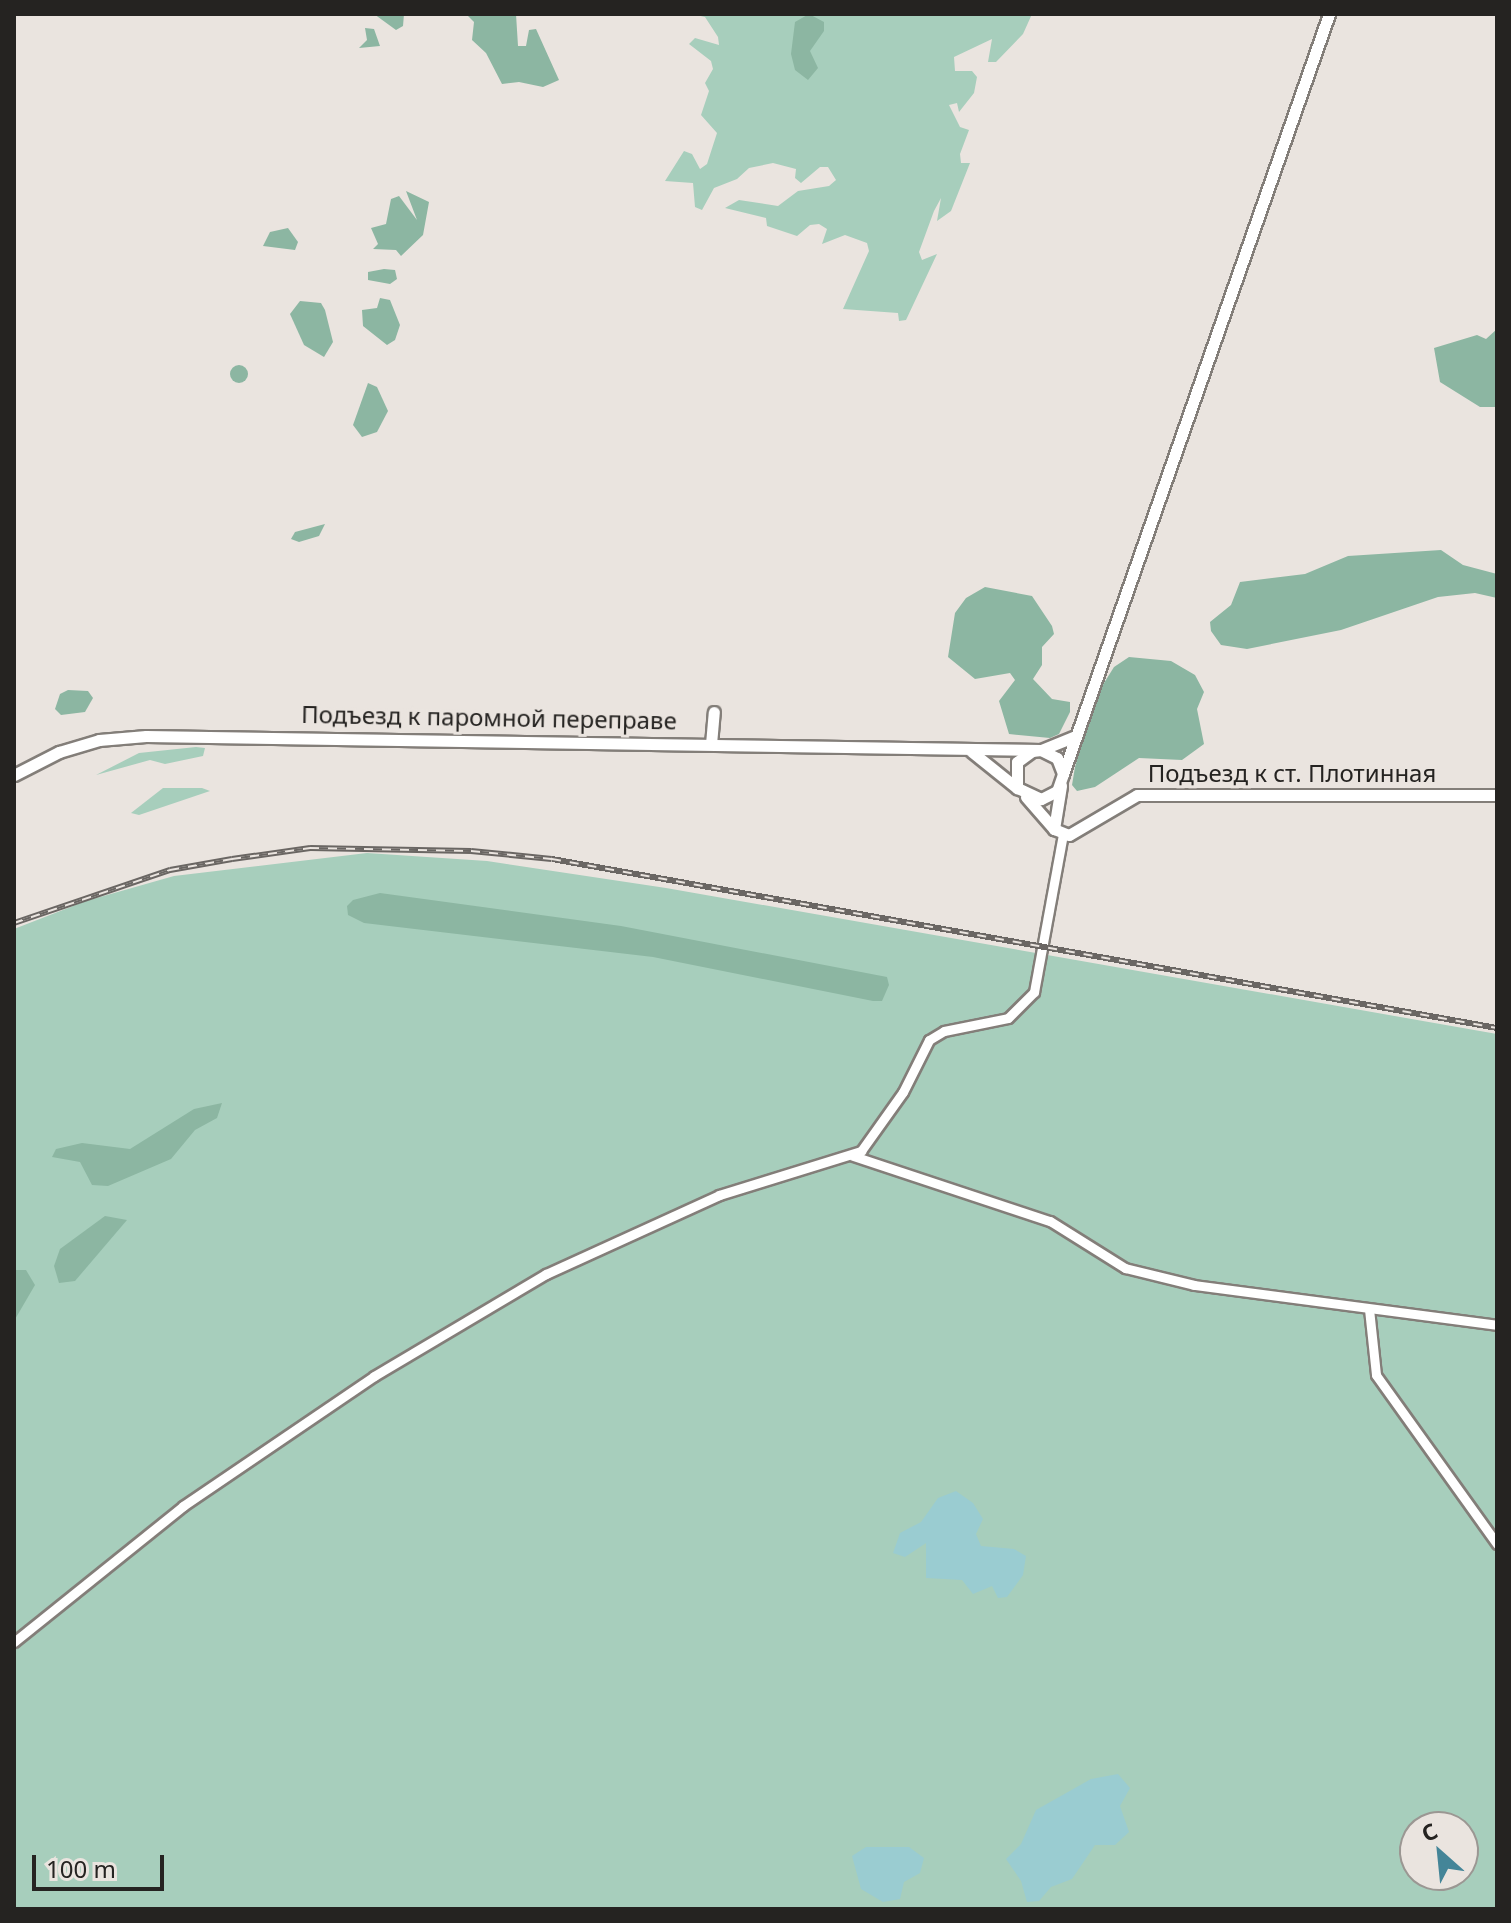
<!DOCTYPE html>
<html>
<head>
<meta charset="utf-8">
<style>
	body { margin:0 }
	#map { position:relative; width:1511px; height:1923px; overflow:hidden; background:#eae4df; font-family:"Noto Sans",sans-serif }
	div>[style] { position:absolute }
	.green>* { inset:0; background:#a7cebc }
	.forest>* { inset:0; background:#8cb6a2 }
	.round { border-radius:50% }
	.water>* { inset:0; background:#9accd1 }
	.roads { filter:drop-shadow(2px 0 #837e79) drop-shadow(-2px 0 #837e79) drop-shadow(0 2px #837e79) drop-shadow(0 -2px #837e79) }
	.minor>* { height:9px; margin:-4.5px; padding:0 4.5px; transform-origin:4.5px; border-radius:4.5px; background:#fff }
	.tertiary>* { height:11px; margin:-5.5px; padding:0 5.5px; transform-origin:5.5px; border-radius:5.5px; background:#fff }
	.rail>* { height:6px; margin-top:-3px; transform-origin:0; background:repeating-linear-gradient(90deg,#eae4df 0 9px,#6a6663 0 18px); box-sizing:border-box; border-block:2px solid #6a6663 }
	span { translate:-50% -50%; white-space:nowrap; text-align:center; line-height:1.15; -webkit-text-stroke:6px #eae4df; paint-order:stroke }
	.street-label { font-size:24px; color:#252321 }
	.frame { position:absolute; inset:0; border:16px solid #252321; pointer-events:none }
	.north { position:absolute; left:1399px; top:1811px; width:80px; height:80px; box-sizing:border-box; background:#eae4df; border:2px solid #9b9793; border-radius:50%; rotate:333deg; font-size:22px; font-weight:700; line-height:32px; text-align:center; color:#252321 }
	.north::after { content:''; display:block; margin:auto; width:28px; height:36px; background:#448598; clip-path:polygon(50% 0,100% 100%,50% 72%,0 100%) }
	.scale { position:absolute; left:32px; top:1855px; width:132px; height:36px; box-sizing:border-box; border:4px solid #252321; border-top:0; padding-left:10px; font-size:24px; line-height:28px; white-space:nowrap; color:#252321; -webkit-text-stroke:6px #eae4df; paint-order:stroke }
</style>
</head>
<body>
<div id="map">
	<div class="green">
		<i style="clip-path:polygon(692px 14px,1032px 14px,1023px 34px,996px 62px,988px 62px,992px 39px,954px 57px,955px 71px,972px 71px,977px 77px,974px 93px,959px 112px,957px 103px,949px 105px,960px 127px,969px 130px,960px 154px,961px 163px,970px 163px,951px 211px,937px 221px,941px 198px,934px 211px,919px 252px,922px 260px,937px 254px,906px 320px,899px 321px,898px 313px,843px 309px,869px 251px,867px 243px,845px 235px,822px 244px,827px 229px,819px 224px,810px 225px,797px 236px,767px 226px,766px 218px,725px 208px,739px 200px,778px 206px,798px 191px,829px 186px,836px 180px,828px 167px,820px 167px,801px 183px,795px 178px,796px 169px,773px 163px,749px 168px,737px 179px,714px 188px,702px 210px,695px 207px,693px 183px,665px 181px,684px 151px,692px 154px,700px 169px,707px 164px,717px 133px,701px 115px,709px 91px,705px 83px,713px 69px,711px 61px,689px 44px,695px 38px,719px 45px,718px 37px,705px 17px)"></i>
		<i style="clip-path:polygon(196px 747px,205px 748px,203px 756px,165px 764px,150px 760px,96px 775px,139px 753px)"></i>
		<i style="clip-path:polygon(163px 788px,202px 788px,210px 791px,139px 815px,131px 813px)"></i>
		<i style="clip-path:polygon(evenodd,367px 853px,487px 861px,666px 888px,1497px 1034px,1497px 1909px,14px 1909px,14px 929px,86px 901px,174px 876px,367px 853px,1415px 1827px,1463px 1827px,1463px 1875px,1415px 1875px,1415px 1827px)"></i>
	</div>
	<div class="forest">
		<i style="clip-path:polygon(374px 14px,404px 14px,403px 26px,396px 30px)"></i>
		<i style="clip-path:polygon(466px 14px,516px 14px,518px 46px,526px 46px,529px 30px,536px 29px,559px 80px,543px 87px,519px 82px,502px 84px,486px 53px,472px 40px,474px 22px)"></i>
		<i style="clip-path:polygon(809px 14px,824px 22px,824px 31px,810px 51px,818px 68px,808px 80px,795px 70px,791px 54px,795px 22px)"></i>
		<i style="clip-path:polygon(365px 28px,374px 29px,380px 46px,359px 48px,367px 40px)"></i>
		<i style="clip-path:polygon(406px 191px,429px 202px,423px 235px,401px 256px,396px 250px,373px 249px,378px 244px,371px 228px,386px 224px,391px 199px,399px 196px,417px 220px)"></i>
		<i style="clip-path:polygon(288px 228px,298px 242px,295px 250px,263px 246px,270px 232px)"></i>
		<i style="clip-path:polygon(384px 269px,395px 270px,397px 279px,390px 284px,368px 280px,368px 272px)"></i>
		<i style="clip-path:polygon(380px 298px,390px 300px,400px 325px,395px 340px,387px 345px,363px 326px,362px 310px,377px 308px)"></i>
		<i style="clip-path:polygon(300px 301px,321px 303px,325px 310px,333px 342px,324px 357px,304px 345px,290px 314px)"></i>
		<i style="clip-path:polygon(1497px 329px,1497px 407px,1480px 407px,1440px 382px,1434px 348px,1477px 335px,1486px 339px)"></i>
		<i class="round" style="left:230px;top:365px;width:18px;height:18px"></i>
		<i style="clip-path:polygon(368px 383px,377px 387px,388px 411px,377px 432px,362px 437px,353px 425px)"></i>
		<i style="clip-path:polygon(325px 524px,319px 536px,299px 542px,291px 539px,295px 532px)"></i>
		<i style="clip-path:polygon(1441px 550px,1463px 565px,1497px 574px,1497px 598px,1475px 593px,1438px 597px,1341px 630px,1247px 649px,1221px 645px,1211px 631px,1210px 622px,1231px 605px,1240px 582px,1305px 574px,1348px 556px)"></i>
		<i style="clip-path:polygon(985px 587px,1032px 596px,1052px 626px,1054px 634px,1042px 647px,1042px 665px,1033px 679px,1052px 699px,1070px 702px,1070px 712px,1059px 734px,1050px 738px,1009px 734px,999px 701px,1015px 680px,1010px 673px,975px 679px,948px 657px,955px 613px,966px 598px)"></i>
		<i style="clip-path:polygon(1129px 657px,1171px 661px,1195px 675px,1204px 692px,1197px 709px,1204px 744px,1182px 760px,1139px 758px,1095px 787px,1077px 791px,1072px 785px,1075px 767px,1094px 699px,1114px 667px)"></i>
		<i style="clip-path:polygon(68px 690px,88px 691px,93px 698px,85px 712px,61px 715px,55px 709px,60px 694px)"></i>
		<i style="clip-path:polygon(380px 893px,621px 926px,887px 977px,889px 985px,882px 1001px,873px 1001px,653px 957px,364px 923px,348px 915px,347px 906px,353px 900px)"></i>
		<i style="clip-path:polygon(222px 1103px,217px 1118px,195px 1130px,171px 1159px,108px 1186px,92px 1185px,80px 1162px,52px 1157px,56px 1149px,82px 1143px,130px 1149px,194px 1109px)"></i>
		<i style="clip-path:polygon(105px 1216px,127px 1220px,75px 1281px,59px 1283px,54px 1266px,60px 1249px)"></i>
		<i style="clip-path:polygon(14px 1270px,26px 1270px,35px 1285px,14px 1321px)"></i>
	</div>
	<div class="water">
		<i style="clip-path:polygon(956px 1491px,973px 1503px,983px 1519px,976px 1534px,981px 1546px,1014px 1549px,1026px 1556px,1023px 1575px,1007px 1597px,998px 1598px,992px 1586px,973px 1594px,962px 1580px,926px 1578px,926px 1543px,905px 1557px,893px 1553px,900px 1533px,921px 1522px,938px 1498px)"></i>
		<i style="clip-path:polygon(1118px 1774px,1130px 1788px,1120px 1806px,1129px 1832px,1115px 1845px,1095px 1845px,1072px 1879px,1051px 1887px,1039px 1901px,1027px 1902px,1021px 1881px,1006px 1859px,1021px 1844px,1036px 1810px,1091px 1779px)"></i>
		<i style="clip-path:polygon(866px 1847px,909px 1847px,924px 1858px,920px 1873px,904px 1882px,900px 1899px,883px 1902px,861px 1889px,852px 1856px)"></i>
	</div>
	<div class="roads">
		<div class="minor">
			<i style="left:853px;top:1156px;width:207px;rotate:18.3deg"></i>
			<i style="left:1050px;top:1221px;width:89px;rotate:32.1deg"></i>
			<i style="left:1125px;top:1268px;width:71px;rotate:13.8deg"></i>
			<i style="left:1194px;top:1285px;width:306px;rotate:7.5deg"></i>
			<i style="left:1369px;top:1309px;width:66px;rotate:83.9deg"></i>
			<i style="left:1376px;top:1375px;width:208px;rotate:54.4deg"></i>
			<i style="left:14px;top:1642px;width:217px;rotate:-38.8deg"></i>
			<i style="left:183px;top:1506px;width:231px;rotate:-34.2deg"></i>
			<i style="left:374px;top:1376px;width:200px;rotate:-30.7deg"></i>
			<i style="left:546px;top:1274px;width:190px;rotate:-24.5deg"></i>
			<i style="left:719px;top:1195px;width:149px;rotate:-17.2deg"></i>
			<i style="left:861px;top:1151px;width:72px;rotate:-54.6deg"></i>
			<i style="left:903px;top:1092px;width:58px;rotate:-63.4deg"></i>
			<i style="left:929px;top:1040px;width:17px;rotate:-31deg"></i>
			<i style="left:944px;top:1031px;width:65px;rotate:-11.5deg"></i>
			<i style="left:1008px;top:1018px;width:37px;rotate:-45deg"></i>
			<i style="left:1034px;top:992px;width:161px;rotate:-79.6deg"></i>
		</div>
		<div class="tertiary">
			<i style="left:711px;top:744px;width:32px;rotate:-85deg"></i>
			<i style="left:972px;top:752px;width:58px;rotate:38.7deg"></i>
			<i style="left:1063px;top:774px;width:805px;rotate:-70.71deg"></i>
			<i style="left:14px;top:775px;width:51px;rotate:-27.1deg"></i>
			<i style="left:59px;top:752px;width:42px;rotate:-16.7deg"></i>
			<i style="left:99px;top:740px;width:47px;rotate:-4.9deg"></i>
			<i style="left:146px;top:736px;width:895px;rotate:0.9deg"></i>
			<i style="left:1041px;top:750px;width:18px;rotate:27deg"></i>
			<i style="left:1057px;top:758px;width:17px;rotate:69deg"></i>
			<i style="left:1063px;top:774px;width:18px;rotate:109deg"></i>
			<i style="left:1057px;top:791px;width:18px;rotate:153deg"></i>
			<i style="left:1041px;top:799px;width:26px;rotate:-155deg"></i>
			<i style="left:1017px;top:788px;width:26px;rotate:-90deg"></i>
			<i style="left:1017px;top:762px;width:19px;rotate:-36deg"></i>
			<i style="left:1032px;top:751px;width:9px;rotate:-6deg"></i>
			<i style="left:1041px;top:750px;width:35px;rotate:-22deg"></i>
			<i style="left:1026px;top:797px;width:43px;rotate:48.8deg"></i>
			<i style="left:1054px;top:829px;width:16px;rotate:22deg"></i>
			<i style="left:1069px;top:835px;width:79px;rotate:-30.5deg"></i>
			<i style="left:1137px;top:795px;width:360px"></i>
			<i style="left:1054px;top:829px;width:44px;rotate:-80.8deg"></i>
		</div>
	</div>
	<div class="rail">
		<i style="left:14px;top:923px;width:165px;rotate:-18.8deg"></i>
		<i style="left:170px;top:870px;width:63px;rotate:-10.1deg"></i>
		<i style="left:232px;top:859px;width:79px;rotate:-8deg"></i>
		<i style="left:310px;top:848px;width:161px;rotate:1.1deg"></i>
		<i style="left:471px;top:851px;width:81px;rotate:5.6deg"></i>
		<i style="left:552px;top:859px;width:960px;rotate:10.14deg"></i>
	</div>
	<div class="street-label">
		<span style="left:489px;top:717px;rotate:1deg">Подъезд к паромной переправе</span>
		<span style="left:1292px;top:773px">Подъезд к ст. Плотинная</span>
	</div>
	<div class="frame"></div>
	<div class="north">С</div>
	<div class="scale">100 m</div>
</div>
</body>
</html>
